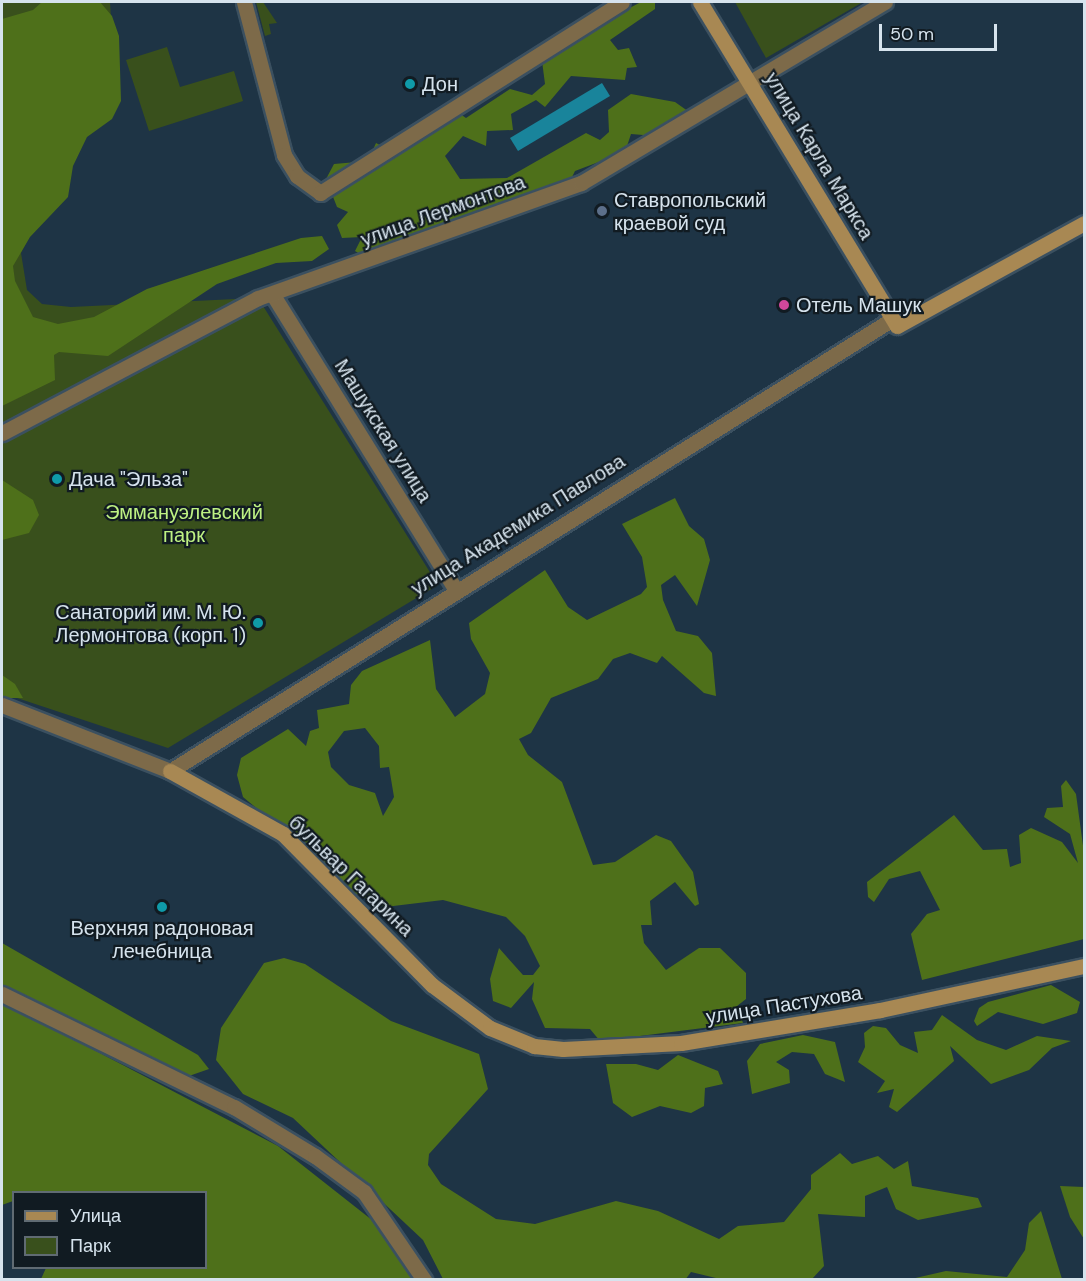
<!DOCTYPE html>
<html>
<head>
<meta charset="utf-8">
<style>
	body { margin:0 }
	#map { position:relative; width:1086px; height:1281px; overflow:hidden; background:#1e3445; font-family:"DM Sans",sans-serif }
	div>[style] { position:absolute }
	.green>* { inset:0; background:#39501c }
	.forest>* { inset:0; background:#4e701a }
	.water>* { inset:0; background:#19849b }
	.roads { filter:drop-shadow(2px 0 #3b5060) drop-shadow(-2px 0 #3b5060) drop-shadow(0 2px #3b5060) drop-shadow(0 -2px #3b5060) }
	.street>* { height:15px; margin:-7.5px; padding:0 7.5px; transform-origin:7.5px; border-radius:7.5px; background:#7d6a49 }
	.secondary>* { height:15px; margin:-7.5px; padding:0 7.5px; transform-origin:7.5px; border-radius:7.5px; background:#a88853 }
	.dots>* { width:16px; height:16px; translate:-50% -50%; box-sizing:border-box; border:3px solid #111b22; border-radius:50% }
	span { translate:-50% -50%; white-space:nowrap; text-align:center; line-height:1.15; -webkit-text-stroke:4.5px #111b22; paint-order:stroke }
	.poi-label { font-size:20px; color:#d6e3ed }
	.left { translate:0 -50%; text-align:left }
	.right { translate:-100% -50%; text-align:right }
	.street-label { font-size:20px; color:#d6e3ed }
	.park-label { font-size:20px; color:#bef183 }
	.frame { position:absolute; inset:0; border:3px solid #d6e3ed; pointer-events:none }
	.legend { position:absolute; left:12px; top:1191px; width:195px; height:78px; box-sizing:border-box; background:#111b22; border:2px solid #606b73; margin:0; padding:8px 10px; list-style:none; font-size:18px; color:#d6e3ed }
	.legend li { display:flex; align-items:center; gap:12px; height:30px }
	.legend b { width:30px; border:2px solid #606b73 }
	.scale { position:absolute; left:879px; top:24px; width:118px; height:27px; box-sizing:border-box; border:3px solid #d6e3ed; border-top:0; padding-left:8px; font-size:18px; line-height:21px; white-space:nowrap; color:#d6e3ed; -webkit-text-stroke:4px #111b22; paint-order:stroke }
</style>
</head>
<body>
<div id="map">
	<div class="green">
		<i style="clip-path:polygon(2px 2px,110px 2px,116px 103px,76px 145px,21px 253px,27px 290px,42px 304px,71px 307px,258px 298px,438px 585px,168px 748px,2px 693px)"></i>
		<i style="clip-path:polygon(256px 2px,263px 2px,277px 23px,269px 24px,271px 34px,265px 36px)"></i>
		<i style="clip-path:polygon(735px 2px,863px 2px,766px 58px)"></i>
		<i style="clip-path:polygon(167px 47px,180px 87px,234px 71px,243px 101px,149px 131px,126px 60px)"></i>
	</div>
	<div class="forest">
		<i style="clip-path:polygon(42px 2px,100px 2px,112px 16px,119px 36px,121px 101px,112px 119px,87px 137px,73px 166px,68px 197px,30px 237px,13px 266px,15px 281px,33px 317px,58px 324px,94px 317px,147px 289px,301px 238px,322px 236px,329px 249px,312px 261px,276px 263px,217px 284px,108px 356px,59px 352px,54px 355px,55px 380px,2px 406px,2px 19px,33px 10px)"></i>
		<i style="clip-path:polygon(641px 2px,655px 2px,655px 9px,610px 40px,618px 50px,629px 48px,637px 67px,627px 68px,625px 80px,571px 76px,545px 107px,536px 100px,511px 114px,513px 130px,487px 131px,486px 146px,463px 136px,445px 156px,460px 179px,507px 178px,586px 133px,600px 140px,609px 132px,608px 110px,631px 94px,675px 102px,692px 114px,655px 136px,631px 134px,625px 152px,575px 171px,569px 183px,523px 202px,500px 202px,434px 234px,363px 256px,355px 251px,362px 237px,342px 238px,337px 225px,348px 212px,337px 207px,326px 179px,334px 164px,368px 161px,376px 143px,386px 148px,453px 109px,466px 118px,510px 89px,532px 95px,545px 84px,542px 61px,555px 47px)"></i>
		<i style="clip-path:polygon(2px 480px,33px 500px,39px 515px,29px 533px,2px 540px)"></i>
		<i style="clip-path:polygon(evenodd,675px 498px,689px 526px,704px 539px,710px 560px,697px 606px,675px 575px,661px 585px,663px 600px,676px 631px,698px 636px,712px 653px,716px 696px,704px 693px,662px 656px,657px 663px,630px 653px,613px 659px,598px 679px,551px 698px,531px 733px,519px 739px,528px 755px,562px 782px,593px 865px,615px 862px,656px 835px,671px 841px,693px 872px,699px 904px,695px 906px,675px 882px,650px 901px,652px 925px,641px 925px,644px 943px,666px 970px,699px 948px,720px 948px,746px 973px,746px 999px,737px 1006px,743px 1023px,600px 1041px,590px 1029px,545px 1028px,532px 999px,534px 982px,511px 1008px,493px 1001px,490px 979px,499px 948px,523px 975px,533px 975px,540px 966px,525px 936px,506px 917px,443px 900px,385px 907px,352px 892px,316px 869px,284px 831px,243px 797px,237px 775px,241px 758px,288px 729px,306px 746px,310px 731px,319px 728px,317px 710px,349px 704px,351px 685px,362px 671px,430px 640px,436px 689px,455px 717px,485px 694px,490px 673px,471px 639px,469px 623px,545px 570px,568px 607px,587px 620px,641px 594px,647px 587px,642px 557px,622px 524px,675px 498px,365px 728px,379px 746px,380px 768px,389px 767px,394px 797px,383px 816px,375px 793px,349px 785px,331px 767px,328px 752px,344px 731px,365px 728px)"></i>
		<i style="clip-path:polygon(2px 675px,15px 684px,23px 698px,2px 698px)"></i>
		<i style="clip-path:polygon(1066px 780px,1076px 794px,1084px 853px,1084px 939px,922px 980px,911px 934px,927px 914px,940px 910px,920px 871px,889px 879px,874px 902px,868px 897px,867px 882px,954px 815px,983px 850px,1007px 849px,1010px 867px,1021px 863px,1019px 835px,1031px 828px,1062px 842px,1078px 863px,1070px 834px,1044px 817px,1047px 808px,1063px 807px,1061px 786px)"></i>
		<i style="clip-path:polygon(2px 943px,198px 1055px,209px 1069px,189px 1076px,2px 985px)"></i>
		<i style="clip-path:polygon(284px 958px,305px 964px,391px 1021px,479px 1054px,488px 1089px,429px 1154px,428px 1165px,441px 1184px,496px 1219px,535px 1224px,616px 1201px,658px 1211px,719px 1239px,738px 1226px,784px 1222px,811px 1189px,811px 1175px,840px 1153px,852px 1164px,878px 1156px,894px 1169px,908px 1161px,912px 1186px,978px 1198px,982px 1207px,918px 1220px,896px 1209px,887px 1187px,865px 1196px,865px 1217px,818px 1214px,824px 1266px,812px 1279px,720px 1279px,691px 1272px,685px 1280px,443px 1279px,423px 1240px,293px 1118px,243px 1094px,216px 1060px,221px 1028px,264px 963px)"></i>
		<i style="clip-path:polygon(1051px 985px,1080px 1002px,1077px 1013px,1043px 1024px,998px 1012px,977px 1026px,974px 1021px,979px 1008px,988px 1002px)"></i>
		<i style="clip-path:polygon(2px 1002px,278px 1146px,372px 1220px,416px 1279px,41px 1279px,46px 1268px,206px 1268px,206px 1192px,14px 1192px,13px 1201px,2px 1205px)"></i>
		<i style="clip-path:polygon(942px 1015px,977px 1040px,1006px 1050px,1037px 1036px,1071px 1041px,1052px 1048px,1029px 1070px,991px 1084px,950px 1046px,954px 1061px,897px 1112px,889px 1107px,894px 1089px,877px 1093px,885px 1081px,858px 1062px,865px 1047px,864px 1033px,873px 1026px,886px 1028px,900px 1045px,918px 1053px,914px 1032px,932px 1030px)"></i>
		<i style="clip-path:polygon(803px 1035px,835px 1042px,845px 1082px,825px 1074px,814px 1054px,792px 1052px,776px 1062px,789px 1070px,790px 1083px,752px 1094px,747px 1061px,760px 1044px)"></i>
		<i style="clip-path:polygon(678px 1055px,718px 1071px,723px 1084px,705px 1088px,704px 1106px,691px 1113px,660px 1106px,632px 1117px,613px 1103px,606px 1064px,636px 1064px,658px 1070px)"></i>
		<i style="clip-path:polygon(1060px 1186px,1084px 1187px,1084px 1239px,1070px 1217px)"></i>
		<i style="clip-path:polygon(1041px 1211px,1062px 1279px,911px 1279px,946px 1271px,1007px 1277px,1025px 1250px,1029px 1223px)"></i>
	</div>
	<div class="water">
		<i style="clip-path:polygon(602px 83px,610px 96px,518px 151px,510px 138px)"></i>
	</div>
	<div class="roads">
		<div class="street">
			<i style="left:244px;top:2px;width:158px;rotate:75.3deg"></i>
			<i style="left:284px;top:155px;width:25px;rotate:58deg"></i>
			<i style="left:297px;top:176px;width:29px;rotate:36deg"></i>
			<i style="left:320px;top:193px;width:357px;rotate:-32.3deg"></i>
			<i style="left:273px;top:295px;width:347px;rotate:58.2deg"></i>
			<i style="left:2px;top:433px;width:289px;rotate:-27.8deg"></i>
			<i style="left:258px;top:298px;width:343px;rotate:-19.6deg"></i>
			<i style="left:581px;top:183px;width:354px;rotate:-30.8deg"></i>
			<i style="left:2px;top:705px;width:180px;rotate:21.4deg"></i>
			<i style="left:170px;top:771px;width:850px;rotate:-32.03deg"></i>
			<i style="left:2px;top:994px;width:258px;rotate:26deg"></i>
			<i style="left:234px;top:1107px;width:95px;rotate:31.2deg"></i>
			<i style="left:315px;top:1156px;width:61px;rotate:36.3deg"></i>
			<i style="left:364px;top:1192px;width:107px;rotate:55.7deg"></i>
		</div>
		<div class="secondary">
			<i style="left:700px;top:2px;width:379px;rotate:58.7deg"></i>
			<i style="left:897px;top:326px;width:213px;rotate:-28.8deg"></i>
			<i style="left:170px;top:771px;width:129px;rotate:29.1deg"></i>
			<i style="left:283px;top:834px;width:212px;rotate:45.4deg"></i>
			<i style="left:432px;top:985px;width:72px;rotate:36.6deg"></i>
			<i style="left:490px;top:1028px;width:48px;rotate:22.2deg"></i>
			<i style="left:534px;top:1046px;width:29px;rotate:6deg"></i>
			<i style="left:563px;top:1049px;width:118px;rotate:-2.9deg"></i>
			<i style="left:681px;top:1043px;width:202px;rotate:-9.4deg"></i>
			<i style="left:880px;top:1010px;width:209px;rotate:-12.2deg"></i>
		</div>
	</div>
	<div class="dots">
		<i style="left:410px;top:84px;background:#0f9aa8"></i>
		<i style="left:602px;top:211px;background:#5c6f8a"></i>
		<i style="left:784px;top:305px;background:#d1479c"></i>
		<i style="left:57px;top:479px;background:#0f9aa8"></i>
		<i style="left:258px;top:623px;background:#0f9aa8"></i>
		<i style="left:162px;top:907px;background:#0f9aa8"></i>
	</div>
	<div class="poi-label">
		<span class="left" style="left:422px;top:84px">Дон</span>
		<span class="left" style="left:614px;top:212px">Ставропольский<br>краевой суд</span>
		<span class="left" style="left:796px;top:305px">Отель Машук</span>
		<span class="left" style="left:69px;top:479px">Дача "Эльза"</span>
		<span class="right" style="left:246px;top:624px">Санаторий им. М. Ю.<br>Лермонтова (корп. 1)</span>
		<span style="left:162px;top:940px">Верхняя радоновая<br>лечебница</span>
	</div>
	<div class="street-label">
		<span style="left:819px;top:156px;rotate:59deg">улица Карла Маркса</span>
		<span style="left:443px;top:211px;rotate:-20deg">улица Лермонтова</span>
		<span style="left:383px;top:431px;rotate:58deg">Машукская улица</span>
		<span style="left:518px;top:525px;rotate:-32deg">улица Академика Павлова</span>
		<span style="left:351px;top:876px;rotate:44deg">бульвар Гагарина</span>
		<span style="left:784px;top:1005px;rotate:-9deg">улица Пастухова</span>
	</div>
	<div class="park-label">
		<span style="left:184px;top:524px">Эммануэлевский<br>парк</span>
	</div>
	<div class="frame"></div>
	<ul class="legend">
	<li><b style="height:8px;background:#a88853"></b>Улица</li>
	<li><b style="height:16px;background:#39501c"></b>Парк</li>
	</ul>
	<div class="scale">50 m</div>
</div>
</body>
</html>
